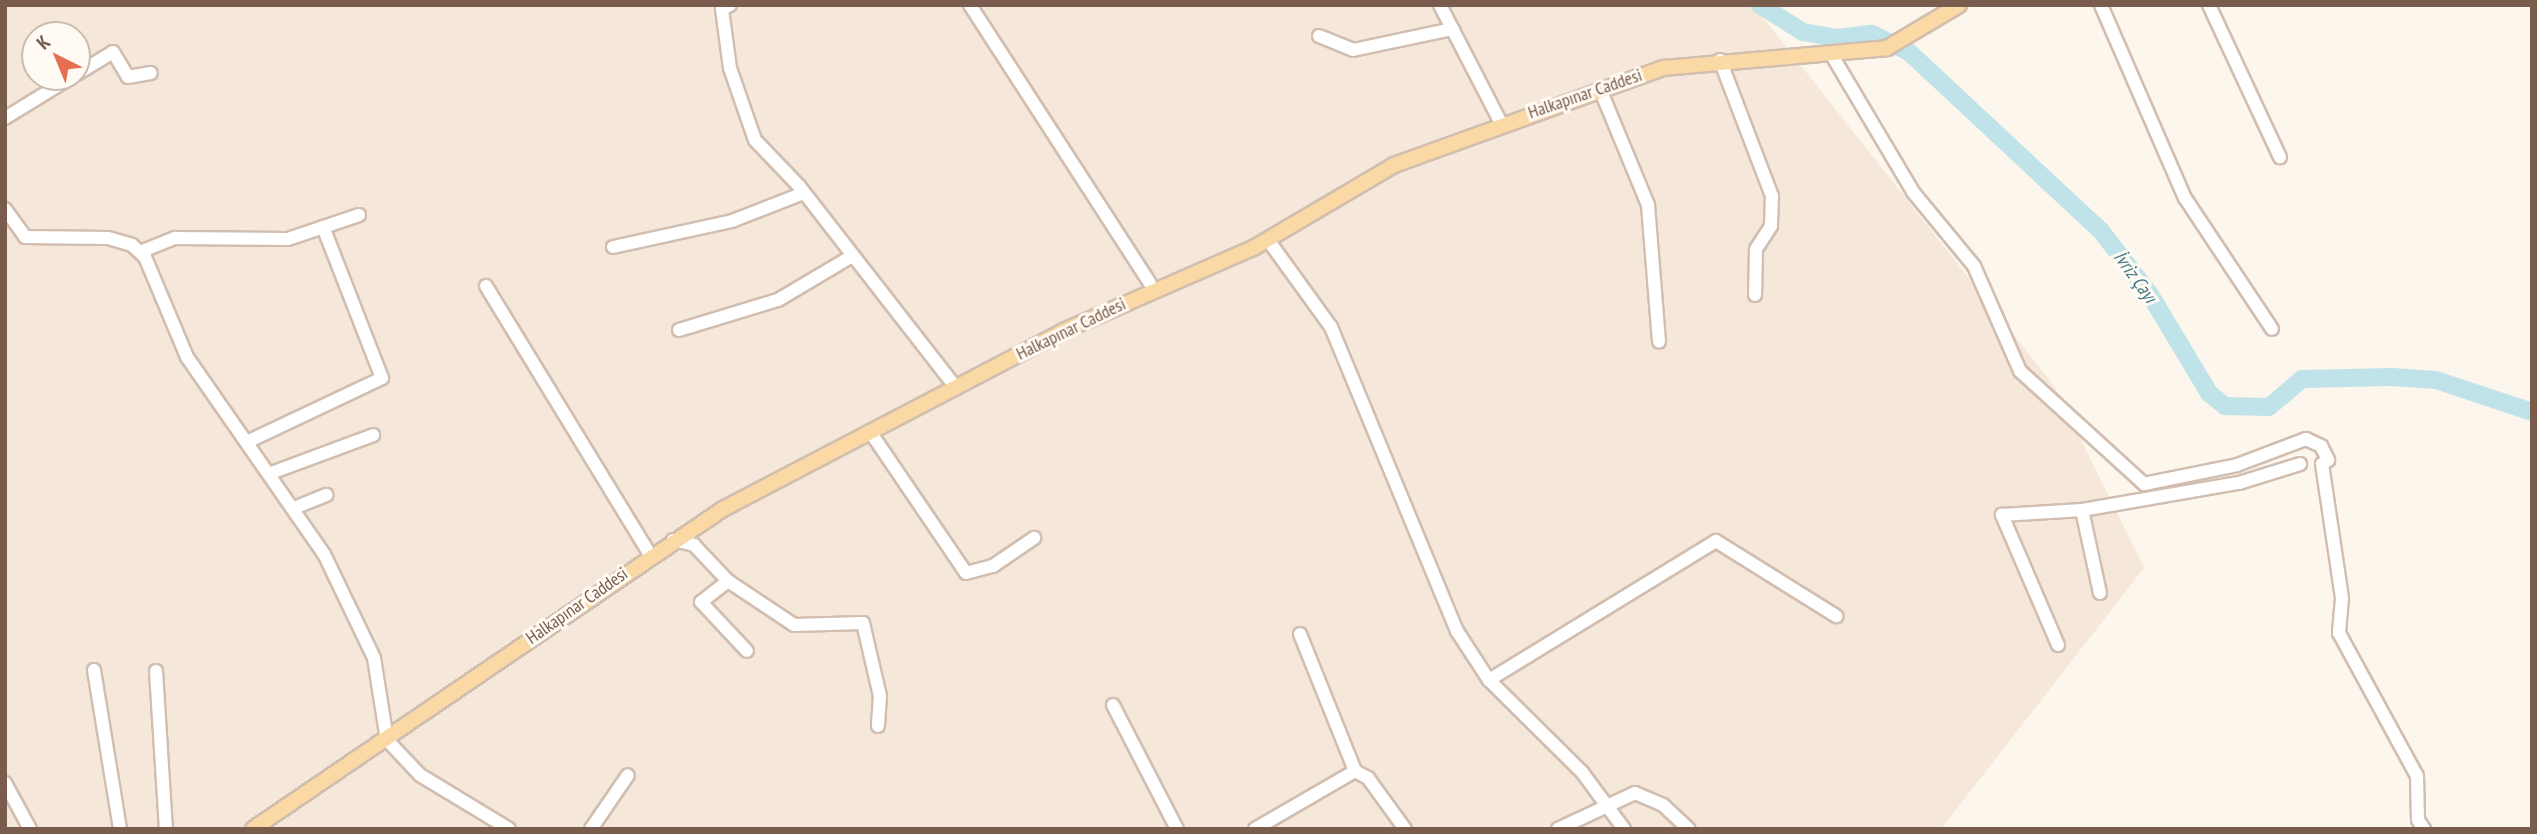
<!DOCTYPE html>
<html>
<head>
<meta charset="utf-8">
<style>
	body { margin:0 }
	#map { position:relative; width:2537px; height:834px; overflow:hidden; background:#fdf6ec; font-family:"PT Sans Narrow",sans-serif }
	div>[style] { position:absolute }
	.residential>* { inset:0; background:#f5e8da }
	.river>* { height:18px; margin:-9px; padding:0 9px; transform-origin:9px; border-radius:9px; background:#bfe3e8 }
	.roads { filter:drop-shadow(2px 0 #d1beb0) drop-shadow(-2px 0 #d1beb0) drop-shadow(0 2px #d1beb0) drop-shadow(0 -2px #d1beb0) }
	.minor>* { height:12px; margin:-6px; padding:0 6px; transform-origin:6px; border-radius:6px; background:#fff }
	.major>* { height:14px; margin:-7px; padding:0 7px; transform-origin:7px; border-radius:7px; background:#fbd9a5 }
	span { translate:-50% -50%; white-space:nowrap; text-align:center; line-height:1.15; -webkit-text-stroke:6px #fffaf3; paint-order:stroke }
	.street-label { font-size:18px; color:#7a5c4d }
	.water-label { font-size:19px; color:#437c86; font-style:italic }
	.frame { position:absolute; inset:0; border:7px solid #7a5c4d; pointer-events:none }
	.north { position:absolute; left:21px; top:21px; width:70px; height:70px; box-sizing:border-box; background:#fffaf3; border:2px solid #cabbb1; border-radius:50%; rotate:317deg; font-size:19px; font-weight:700; line-height:28px; text-align:center; color:#7a5c4d }
	.north::after { content:''; display:block; margin:auto; width:24px; height:32px; background:#e76f51; clip-path:polygon(50% 0,100% 100%,50% 72%,0 100%) }
</style>
</head>
<body>
<div id="map">
	<div class="residential">
		<i style="clip-path:polygon(evenodd,5px 5px,1753px 5px,2055px 387px,2144px 568px,1941px 829px,5px 829px,5px 5px,35px 35px,77px 35px,77px 77px,35px 77px,35px 35px)"></i>
	</div>
	<div class="river">
		<i style="left:1760px;top:5px;width:51px;rotate:32.1deg"></i>
		<i style="left:1803px;top:32px;width:35px;rotate:10deg"></i>
		<i style="left:1837px;top:38px;width:35px;rotate:-7deg"></i>
		<i style="left:1872px;top:34px;width:41px;rotate:25.9deg"></i>
		<i style="left:1909px;top:52px;width:262px;rotate:43deg"></i>
		<i style="left:2101px;top:231px;width:78px;rotate:52.3deg"></i>
		<i style="left:2149px;top:293px;width:117px;rotate:59deg"></i>
		<i style="left:2209px;top:393px;width:21px;rotate:39deg"></i>
		<i style="left:2225px;top:406px;width:44px;rotate:1.3deg"></i>
		<i style="left:2269px;top:407px;width:43px;rotate:-40.3deg"></i>
		<i style="left:2302px;top:379px;width:90px;rotate:-1.3deg"></i>
		<i style="left:2392px;top:377px;width:44px;rotate:3.9deg"></i>
		<i style="left:2436px;top:380px;width:101px;rotate:18.4deg"></i>
	</div>
	<div class="roads">
		<div class="minor">
			<i style="left:730px;top:5px;width:9px;rotate:153deg"></i>
			<i style="left:722px;top:9px;width:60px;rotate:82.3deg"></i>
			<i style="left:730px;top:68px;width:76px;rotate:70.9deg"></i>
			<i style="left:755px;top:140px;width:64px;rotate:46.3deg"></i>
			<i style="left:799px;top:186px;width:256px;rotate:52.1deg"></i>
			<i style="left:970px;top:5px;width:331px;rotate:57.1deg"></i>
			<i style="left:1440px;top:5px;width:133px;rotate:62.7deg"></i>
			<i style="left:2101px;top:5px;width:210px;rotate:66.5deg"></i>
			<i style="left:2185px;top:198px;width:157px;rotate:56.4deg"></i>
			<i style="left:2209px;top:5px;width:168px;rotate:65deg"></i>
			<i style="left:1319px;top:36px;width:37px;rotate:22deg"></i>
			<i style="left:1353px;top:50px;width:102px;rotate:-11.9deg"></i>
			<i style="left:1833px;top:57px;width:157px;rotate:59.3deg"></i>
			<i style="left:1913px;top:192px;width:96px;rotate:50.5deg"></i>
			<i style="left:1974px;top:266px;width:115px;rotate:66.3deg"></i>
			<i style="left:2020px;top:371px;width:168px;rotate:42.3deg"></i>
			<i style="left:2144px;top:484px;width:95px;rotate:-11.5deg"></i>
			<i style="left:2237px;top:465px;width:74px;rotate:-20.6deg"></i>
			<i style="left:2306px;top:439px;width:17px;rotate:25deg"></i>
			<i style="left:2321px;top:446px;width:16px;rotate:63deg"></i>
			<i style="left:2328px;top:460px;width:7px;rotate:146deg"></i>
			<i style="left:2322px;top:464px;width:135px;rotate:81.5deg"></i>
			<i style="left:2342px;top:598px;width:35px;rotate:95deg"></i>
			<i style="left:2339px;top:633px;width:163px;rotate:61.4deg"></i>
			<i style="left:2417px;top:776px;width:44px;rotate:88.7deg"></i>
			<i style="left:2418px;top:820px;width:11px;rotate:56deg"></i>
			<i style="left:1720px;top:60px;width:146px;rotate:69.1deg"></i>
			<i style="left:1772px;top:196px;width:30px;rotate:92deg"></i>
			<i style="left:1771px;top:226px;width:27px;rotate:123deg"></i>
			<i style="left:1756px;top:249px;width:46px;rotate:91.2deg"></i>
			<i style="left:77px;top:74px;width:42px;rotate:-31.4deg"></i>
			<i style="left:113px;top:52px;width:29px;rotate:59deg"></i>
			<i style="left:128px;top:77px;width:23px;rotate:-10deg"></i>
			<i style="left:1600px;top:89px;width:126px;rotate:67.5deg"></i>
			<i style="left:1648px;top:205px;width:137px;rotate:85.4deg"></i>
			<i style="left:5px;top:118px;width:79px;rotate:-31.5deg"></i>
			<i style="left:5px;top:209px;width:34px;rotate:54deg"></i>
			<i style="left:25px;top:237px;width:83px;rotate:0.7deg"></i>
			<i style="left:108px;top:238px;width:25px;rotate:16deg"></i>
			<i style="left:132px;top:245px;width:18px;rotate:43deg"></i>
			<i style="left:145px;top:257px;width:108px;rotate:67.2deg"></i>
			<i style="left:187px;top:357px;width:240px;rotate:55.2deg"></i>
			<i style="left:324px;top:554px;width:115px;rotate:64.3deg"></i>
			<i style="left:374px;top:658px;width:83px;rotate:81deg"></i>
			<i style="left:387px;top:740px;width:48px;rotate:46.7deg"></i>
			<i style="left:420px;top:775px;width:104px;rotate:31.2deg"></i>
			<i style="left:1268px;top:240px;width:107px;rotate:54.1deg"></i>
			<i style="left:1331px;top:327px;width:329px;rotate:67.5deg"></i>
			<i style="left:1457px;top:631px;width:59px;rotate:56.9deg"></i>
			<i style="left:1489px;top:680px;width:131px;rotate:44.7deg"></i>
			<i style="left:1582px;top:772px;width:71px;rotate:53.6deg"></i>
			<i style="left:613px;top:247px;width:122px;rotate:-12.3deg"></i>
			<i style="left:732px;top:221px;width:77px;rotate:-21.3deg"></i>
			<i style="left:140px;top:252px;width:38px;rotate:-22deg"></i>
			<i style="left:175px;top:238px;width:113px;rotate:0.5deg"></i>
			<i style="left:288px;top:239px;width:75px;rotate:-18.7deg"></i>
			<i style="left:486px;top:286px;width:315px;rotate:58.6deg"></i>
			<i style="left:679px;top:330px;width:103px;rotate:-16.9deg"></i>
			<i style="left:778px;top:300px;width:86px;rotate:-30.7deg"></i>
			<i style="left:871px;top:433px;width:169px;rotate:55.8deg"></i>
			<i style="left:966px;top:573px;width:28px;rotate:-15deg"></i>
			<i style="left:993px;top:566px;width:50px;rotate:-34.3deg"></i>
			<i style="left:249px;top:441px;width:147px;rotate:-25.3deg"></i>
			<i style="left:382px;top:378px;width:162px;rotate:-111.3deg"></i>
			<i style="left:271px;top:473px;width:109px;rotate:-20.4deg"></i>
			<i style="left:294px;top:508px;width:35px;rotate:-22deg"></i>
			<i style="left:2082px;top:510px;width:85px;rotate:77.8deg"></i>
			<i style="left:673px;top:540px;width:22px;rotate:13deg"></i>
			<i style="left:694px;top:545px;width:50px;rotate:46.6deg"></i>
			<i style="left:728px;top:581px;width:79px;rotate:33.7deg"></i>
			<i style="left:794px;top:625px;width:69px;rotate:-1.7deg"></i>
			<i style="left:863px;top:623px;width:75px;rotate:76.9deg"></i>
			<i style="left:880px;top:696px;width:30px;rotate:94deg"></i>
			<i style="left:728px;top:581px;width:34px;rotate:142deg"></i>
			<i style="left:701px;top:602px;width:67px;rotate:46.8deg"></i>
			<i style="left:1300px;top:634px;width:148px;rotate:68.1deg"></i>
			<i style="left:2058px;top:645px;width:142px;rotate:-113.3deg"></i>
			<i style="left:2002px;top:515px;width:80px;rotate:-3.6deg"></i>
			<i style="left:2082px;top:510px;width:159px;rotate:-9.8deg"></i>
			<i style="left:2239px;top:483px;width:64px;rotate:-17.3deg"></i>
			<i style="left:94px;top:670px;width:161px;rotate:80.7deg"></i>
			<i style="left:156px;top:671px;width:158px;rotate:86.4deg"></i>
			<i style="left:1489px;top:680px;width:266px;rotate:-31.5deg"></i>
			<i style="left:1716px;top:541px;width:142px;rotate:32deg"></i>
			<i style="left:1113px;top:705px;width:140px;rotate:62.7deg"></i>
			<i style="left:5px;top:783px;width:52px;rotate:61.5deg"></i>
			<i style="left:591px;top:829px;width:65px;rotate:-55.6deg"></i>
			<i style="left:1255px;top:829px;width:116px;rotate:-30.1deg"></i>
			<i style="left:1355px;top:771px;width:15px;rotate:28deg"></i>
			<i style="left:1368px;top:778px;width:63px;rotate:54deg"></i>
			<i style="left:1558px;top:829px;width:85px;rotate:-25.1deg"></i>
			<i style="left:1635px;top:793px;width:30px;rotate:23deg"></i>
			<i style="left:1663px;top:805px;width:35px;rotate:43deg"></i>
		</div>
		<div class="major">
			<i style="left:253px;top:829px;width:569px;rotate:-34.25deg"></i>
			<i style="left:723px;top:509px;width:384px;rotate:-27.6deg"></i>
			<i style="left:1063px;top:331px;width:210px;rotate:-23.6deg"></i>
			<i style="left:1255px;top:247px;width:161px;rotate:-30.5deg"></i>
			<i style="left:1394px;top:165px;width:287px;rotate:-19.8deg"></i>
			<i style="left:1664px;top:68px;width:224px;rotate:-5.1deg"></i>
			<i style="left:1887px;top:48px;width:84px;rotate:-30.8deg"></i>
		</div>
	</div>
	<div class="street-label">
		<span style="left:1585px;top:94px;rotate:-19deg">Halkapınar Caddesi</span>
		<span style="left:1071px;top:329px;rotate:-26deg">Halkapınar Caddesi</span>
		<span style="left:577px;top:606px;rotate:-35deg">Halkapınar Caddesi</span>
	</div>
	<div class="water-label">
		<span style="left:2135px;top:277px;rotate:54deg">İvriz Çayı</span>
	</div>
	<div class="frame"></div>
	<div class="north">K</div>
</div>
</body>
</html>
